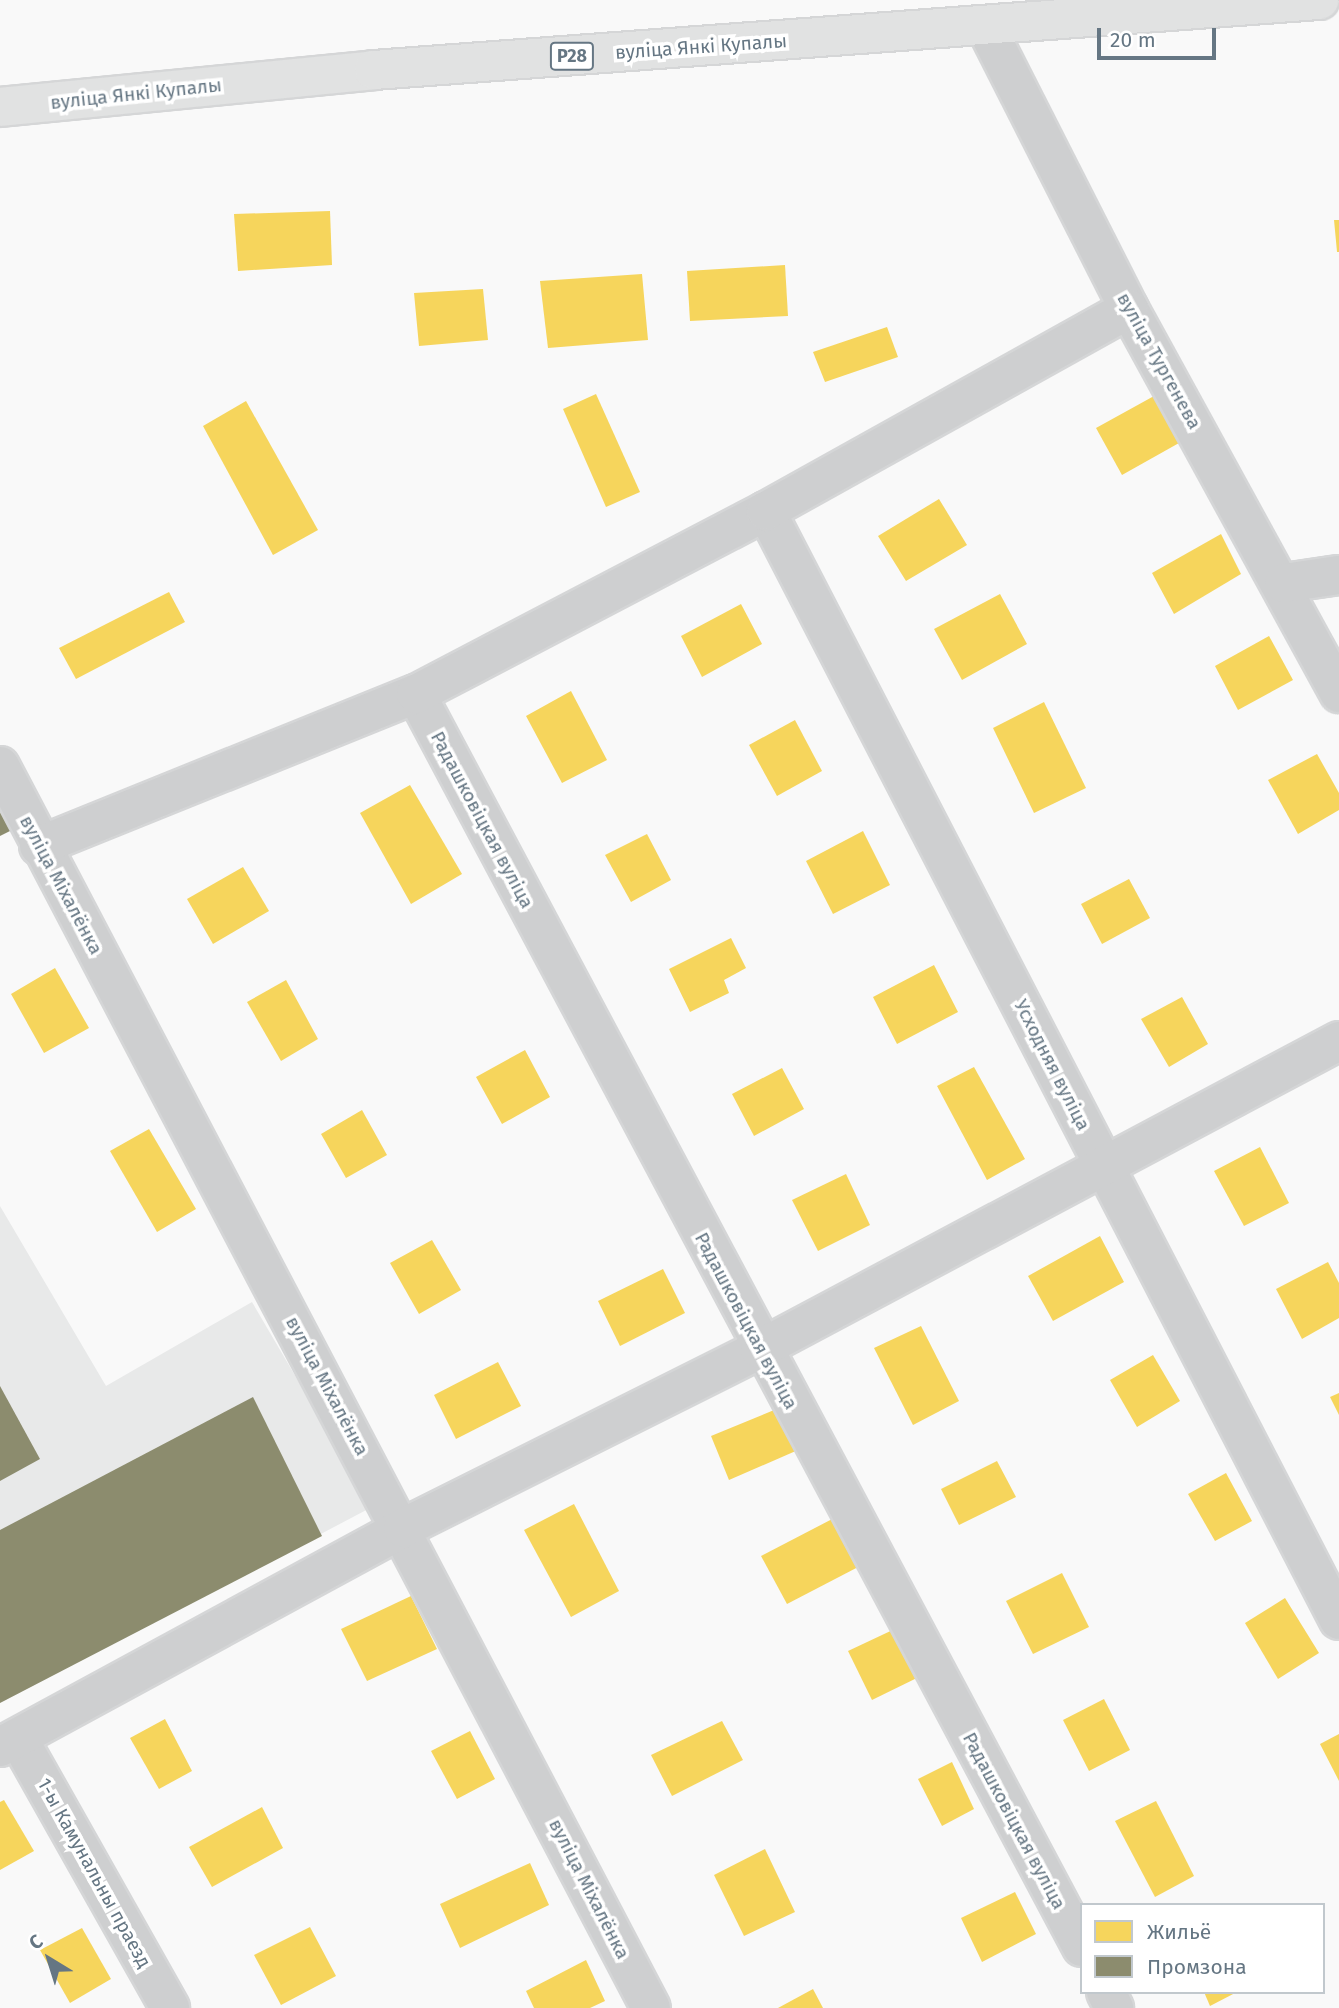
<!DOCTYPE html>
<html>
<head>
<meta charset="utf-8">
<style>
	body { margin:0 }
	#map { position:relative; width:1339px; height:2008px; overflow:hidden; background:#f9f9f9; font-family:"Fira Sans",sans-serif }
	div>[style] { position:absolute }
	.built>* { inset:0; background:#e8e9e9 }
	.homes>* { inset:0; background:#f6d55c }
	.industry>* { inset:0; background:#8c8c6e }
	.roads { filter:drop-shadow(2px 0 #d5d6d7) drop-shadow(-2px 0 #d5d6d7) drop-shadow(0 2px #d5d6d7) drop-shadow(0 -2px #d5d6d7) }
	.minor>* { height:38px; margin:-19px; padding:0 19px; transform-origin:19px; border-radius:19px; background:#cecfd0 }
	.major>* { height:38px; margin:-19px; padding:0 19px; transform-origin:19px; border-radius:19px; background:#e1e2e2 }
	span { translate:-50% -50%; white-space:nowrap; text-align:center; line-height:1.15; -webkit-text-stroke:7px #fff; paint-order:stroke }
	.shield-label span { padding:2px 5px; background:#fff; border:2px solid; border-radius:5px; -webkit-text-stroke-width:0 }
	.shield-label { font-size:18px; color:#657683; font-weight:700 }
	.street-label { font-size:19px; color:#657683 }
	.legend { position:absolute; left:1080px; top:1903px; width:245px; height:91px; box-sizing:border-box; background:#fff; border:2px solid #c1c8cd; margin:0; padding:9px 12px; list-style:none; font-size:21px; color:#657683 }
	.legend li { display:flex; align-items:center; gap:14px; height:35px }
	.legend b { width:35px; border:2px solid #c1c8cd }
	.north { position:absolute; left:14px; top:1924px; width:70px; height:70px; -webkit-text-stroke:5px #fff; paint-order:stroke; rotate:322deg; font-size:19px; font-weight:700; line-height:28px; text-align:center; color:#657683 }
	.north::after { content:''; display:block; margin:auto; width:24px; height:32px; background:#657683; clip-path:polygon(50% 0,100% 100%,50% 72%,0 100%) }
	.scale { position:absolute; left:1097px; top:28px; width:119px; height:32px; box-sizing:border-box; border:4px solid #657683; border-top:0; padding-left:9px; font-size:21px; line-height:24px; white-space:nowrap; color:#657683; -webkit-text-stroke:5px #fff; paint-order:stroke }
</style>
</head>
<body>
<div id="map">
	<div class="built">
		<i style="clip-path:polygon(0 1206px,106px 1386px,252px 1302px,372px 1507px,0 1703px)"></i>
	</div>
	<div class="homes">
		<i style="clip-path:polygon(330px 211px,332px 265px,238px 271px,234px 214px)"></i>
		<i style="clip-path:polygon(1334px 220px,1339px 220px,1339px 252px,1337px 252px)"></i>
		<i style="clip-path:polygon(785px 265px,788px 316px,690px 321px,687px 271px)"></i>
		<i style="clip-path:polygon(642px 274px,648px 340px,548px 348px,540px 281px)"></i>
		<i style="clip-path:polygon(483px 289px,488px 340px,419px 346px,414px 293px)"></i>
		<i style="clip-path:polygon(887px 327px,898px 357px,825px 382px,813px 352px)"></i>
		<i style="clip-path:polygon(596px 394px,640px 492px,606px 507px,563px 409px)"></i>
		<i style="clip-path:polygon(1154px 396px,1179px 443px,1122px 475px,1096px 428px)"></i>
		<i style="clip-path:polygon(246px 401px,318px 530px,273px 555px,203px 426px)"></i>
		<i style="clip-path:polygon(939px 499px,967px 545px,906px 581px,878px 536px)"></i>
		<i style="clip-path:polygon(1221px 534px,1241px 574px,1174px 614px,1152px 573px)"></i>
		<i style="clip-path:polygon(169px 592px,185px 622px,76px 679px,59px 648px)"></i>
		<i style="clip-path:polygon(1000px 594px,1027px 644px,962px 680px,934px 629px)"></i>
		<i style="clip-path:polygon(741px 604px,762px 644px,702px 677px,681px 636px)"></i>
		<i style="clip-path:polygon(1269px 636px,1293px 680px,1238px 710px,1215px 666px)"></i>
		<i style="clip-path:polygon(571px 691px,607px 760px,562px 783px,526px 716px)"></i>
		<i style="clip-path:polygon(1044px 702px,1086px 788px,1034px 813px,993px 728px)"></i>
		<i style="clip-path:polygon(795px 720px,822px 771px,777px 796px,749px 745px)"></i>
		<i style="clip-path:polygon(1317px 754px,1339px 793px,1339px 810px,1298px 834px,1268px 780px)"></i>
		<i style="clip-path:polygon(410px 785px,462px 874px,411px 904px,360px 813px)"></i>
		<i style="clip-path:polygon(863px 831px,890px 885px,833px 914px,806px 861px)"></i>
		<i style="clip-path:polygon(647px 834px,671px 880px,631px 902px,605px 855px)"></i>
		<i style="clip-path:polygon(243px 867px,269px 911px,213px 944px,187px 899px)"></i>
		<i style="clip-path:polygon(1129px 879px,1150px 918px,1102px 944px,1081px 904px)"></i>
		<i style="clip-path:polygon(731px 938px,746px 968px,724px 980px,729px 993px,690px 1012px,669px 969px)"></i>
		<i style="clip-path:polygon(934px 965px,958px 1012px,897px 1044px,873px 997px)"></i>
		<i style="clip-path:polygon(55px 968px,89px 1028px,44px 1053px,11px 994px)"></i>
		<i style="clip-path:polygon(286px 980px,318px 1039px,281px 1061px,247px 1002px)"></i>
		<i style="clip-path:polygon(1182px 997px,1208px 1044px,1169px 1067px,1141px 1019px)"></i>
		<i style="clip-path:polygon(525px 1050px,550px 1097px,502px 1124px,476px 1077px)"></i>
		<i style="clip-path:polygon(974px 1067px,1025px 1159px,987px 1180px,937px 1086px)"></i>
		<i style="clip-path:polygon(782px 1068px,804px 1109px,754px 1136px,732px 1094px)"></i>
		<i style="clip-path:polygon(362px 1110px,387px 1155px,346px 1178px,321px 1134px)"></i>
		<i style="clip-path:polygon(149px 1129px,196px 1209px,157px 1232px,110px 1151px)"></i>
		<i style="clip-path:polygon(1260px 1147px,1289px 1203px,1244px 1226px,1214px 1171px)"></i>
		<i style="clip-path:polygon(846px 1174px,870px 1225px,818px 1251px,792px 1200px)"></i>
		<i style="clip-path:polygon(1100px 1236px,1124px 1282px,1053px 1321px,1028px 1276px)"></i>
		<i style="clip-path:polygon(432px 1240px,461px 1290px,419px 1314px,390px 1263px)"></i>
		<i style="clip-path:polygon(1328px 1262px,1339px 1283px,1339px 1318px,1302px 1339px,1276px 1289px)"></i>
		<i style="clip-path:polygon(663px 1269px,685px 1313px,620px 1346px,598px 1301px)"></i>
		<i style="clip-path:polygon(921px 1326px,959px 1401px,913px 1425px,874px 1348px)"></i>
		<i style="clip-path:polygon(1153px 1355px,1180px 1401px,1137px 1427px,1110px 1380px)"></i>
		<i style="clip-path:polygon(498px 1362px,521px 1406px,456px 1439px,434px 1395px)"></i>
		<i style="clip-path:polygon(1339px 1393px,1339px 1415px,1330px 1397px)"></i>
		<i style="clip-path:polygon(779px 1408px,798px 1450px,729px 1480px,711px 1436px)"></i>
		<i style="clip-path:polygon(997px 1461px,1016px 1497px,959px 1525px,941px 1489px)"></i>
		<i style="clip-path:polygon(1226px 1473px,1252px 1521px,1215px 1541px,1188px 1494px)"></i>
		<i style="clip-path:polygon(574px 1504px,619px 1591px,571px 1617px,524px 1530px)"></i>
		<i style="clip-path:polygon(838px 1516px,862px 1565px,787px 1604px,761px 1556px)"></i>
		<i style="clip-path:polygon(1062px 1573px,1089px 1627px,1033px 1654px,1006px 1601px)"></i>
		<i style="clip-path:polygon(411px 1596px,437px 1649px,367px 1681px,341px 1629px)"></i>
		<i style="clip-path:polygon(1285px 1598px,1319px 1653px,1278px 1679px,1245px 1623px)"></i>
		<i style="clip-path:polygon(899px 1627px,923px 1675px,872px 1700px,848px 1651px)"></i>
		<i style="clip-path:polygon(1104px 1699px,1130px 1750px,1089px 1771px,1063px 1720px)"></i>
		<i style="clip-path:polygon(165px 1719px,192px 1771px,159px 1789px,130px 1738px)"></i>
		<i style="clip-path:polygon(722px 1721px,743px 1760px,672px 1796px,651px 1755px)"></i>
		<i style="clip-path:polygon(470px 1731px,495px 1779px,457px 1799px,431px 1751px)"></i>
		<i style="clip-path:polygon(1339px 1734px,1339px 1781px,1320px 1744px)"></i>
		<i style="clip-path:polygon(952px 1762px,974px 1809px,942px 1826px,918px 1779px)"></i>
		<i style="clip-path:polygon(4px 1800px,34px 1851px,0 1870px,0 1802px)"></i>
		<i style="clip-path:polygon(1156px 1801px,1194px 1876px,1155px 1897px,1115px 1821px)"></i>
		<i style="clip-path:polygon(262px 1807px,283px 1848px,212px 1887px,189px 1847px)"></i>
		<i style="clip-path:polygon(765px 1849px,795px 1912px,744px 1936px,714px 1875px)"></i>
		<i style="clip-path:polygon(530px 1863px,549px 1905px,460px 1948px,440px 1904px)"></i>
		<i style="clip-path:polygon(1015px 1892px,1036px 1934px,982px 1962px,961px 1918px)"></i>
		<i style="clip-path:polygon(310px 1927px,336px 1976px,281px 2005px,254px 1955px)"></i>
		<i style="clip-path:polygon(82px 1928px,111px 1979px,70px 2003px,40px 1950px)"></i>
		<i style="clip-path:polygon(586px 1960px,605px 2001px,590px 2008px,534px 2008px,526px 1991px)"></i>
		<i style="clip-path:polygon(813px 1989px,823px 2008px,778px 2008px)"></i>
		<i style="clip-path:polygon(1204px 1992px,1237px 1992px,1210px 2006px)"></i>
	</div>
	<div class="industry">
		<i style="clip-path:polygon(0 795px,16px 828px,0 836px)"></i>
		<i style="clip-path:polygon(0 1386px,40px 1459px,0 1481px)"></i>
		<i style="clip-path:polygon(253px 1397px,322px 1536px,0 1703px,0 1530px)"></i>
	</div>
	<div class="roads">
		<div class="minor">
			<i style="left:986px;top:27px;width:316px;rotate:63.1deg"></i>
			<i style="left:1129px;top:309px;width:438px;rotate:61.3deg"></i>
			<i style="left:766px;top:511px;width:1248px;rotate:62.68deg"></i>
			<i style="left:1284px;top:583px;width:56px;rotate:-8.3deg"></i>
			<i style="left:416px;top:694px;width:1419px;rotate:62.01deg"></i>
			<i style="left:0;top:766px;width:1402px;rotate:62.34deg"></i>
			<i style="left:39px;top:846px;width:406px;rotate:-22deg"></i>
			<i style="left:416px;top:694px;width:395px;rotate:-27.6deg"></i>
			<i style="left:766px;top:511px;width:415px;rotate:-29.1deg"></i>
			<i style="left:18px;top:1738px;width:310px;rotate:60.6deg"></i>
			<i style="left:0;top:1747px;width:459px;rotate:-28.5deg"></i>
			<i style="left:403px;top:1528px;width:399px;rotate:-26.6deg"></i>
			<i style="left:760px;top:1349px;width:656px;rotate:-28.01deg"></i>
			<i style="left:1106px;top:1992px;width:18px;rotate:63deg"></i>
		</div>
		<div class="major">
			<i style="left:0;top:107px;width:376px;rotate:-5.6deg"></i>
			<i style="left:374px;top:70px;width:948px;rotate:-4.24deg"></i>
		</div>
	</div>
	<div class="shield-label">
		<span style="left:572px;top:56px">Р28</span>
	</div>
	<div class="street-label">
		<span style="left:701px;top:47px;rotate:-4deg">вуліца Янкі Купалы</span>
		<span style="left:136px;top:94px;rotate:-6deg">вуліца Янкі Купалы</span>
		<span style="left:1159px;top:361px;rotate:61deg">вуліца Тургенева</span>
		<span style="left:482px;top:820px;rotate:62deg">Радашковіцкая вуліца</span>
		<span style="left:61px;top:885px;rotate:62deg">вуліца Міхалёнка</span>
		<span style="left:1052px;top:1065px;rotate:63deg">Усходняя вуліца</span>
		<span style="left:746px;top:1321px;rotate:62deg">Радашковіцкая вуліца</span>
		<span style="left:327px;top:1386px;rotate:62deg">вуліца Міхалёнка</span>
		<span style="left:1014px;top:1821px;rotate:62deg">Радашковіцкая вуліца</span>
		<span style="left:94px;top:1873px;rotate:61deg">1-ы Камунальны праезд</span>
		<span style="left:589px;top:1889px;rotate:63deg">вуліца Міхалёнка</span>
	</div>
	<ul class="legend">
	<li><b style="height:19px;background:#f6d55c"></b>Жильё</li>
	<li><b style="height:19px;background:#8c8c6e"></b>Промзона</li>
	</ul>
	<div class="north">С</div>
	<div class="scale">20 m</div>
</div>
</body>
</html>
